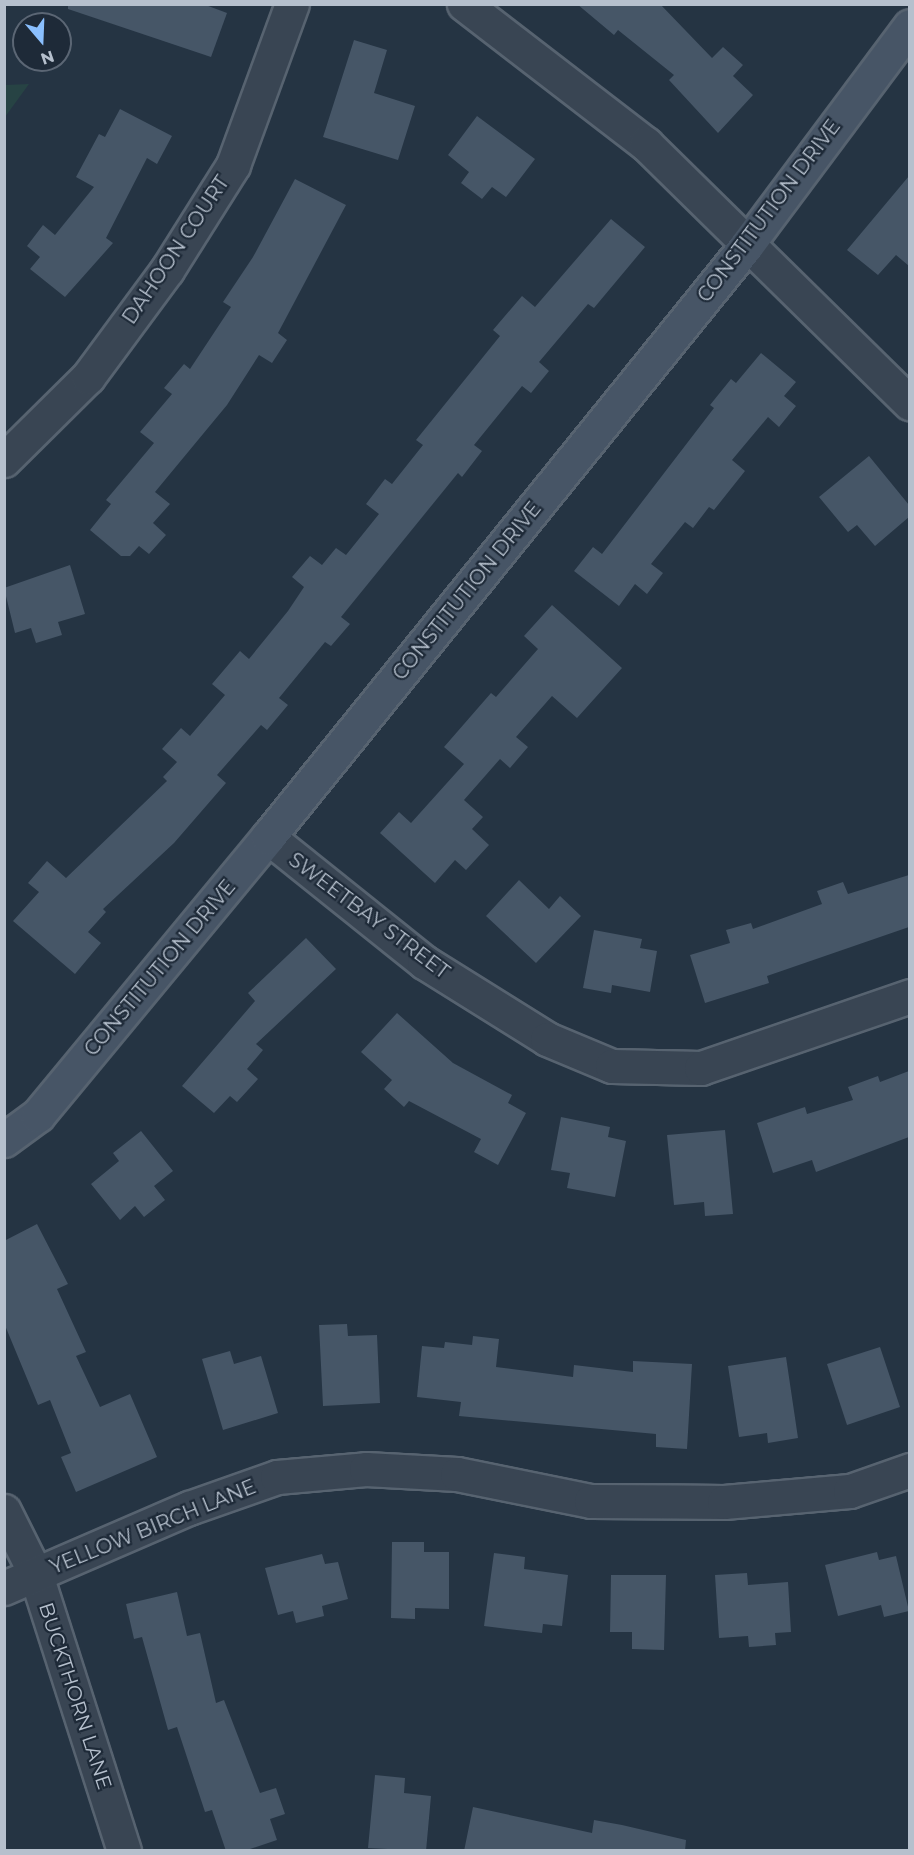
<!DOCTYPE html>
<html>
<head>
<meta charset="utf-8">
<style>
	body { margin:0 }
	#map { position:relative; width:914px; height:1855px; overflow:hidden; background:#253443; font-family:Montserrat,sans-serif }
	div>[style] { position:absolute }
	.green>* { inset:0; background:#274344 }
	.building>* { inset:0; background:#465667 }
	.roads { filter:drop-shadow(2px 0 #576370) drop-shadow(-2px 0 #576370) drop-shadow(0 2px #576370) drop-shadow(0 -2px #576370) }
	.street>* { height:33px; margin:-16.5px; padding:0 16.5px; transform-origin:16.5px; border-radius:16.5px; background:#394553 }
	.secondary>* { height:33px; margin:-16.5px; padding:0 16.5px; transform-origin:16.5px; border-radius:16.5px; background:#475566 }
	span { translate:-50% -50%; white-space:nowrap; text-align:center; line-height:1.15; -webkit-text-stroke:4.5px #1e2a38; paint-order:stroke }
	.street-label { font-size:20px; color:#b6c0cd }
	.frame { position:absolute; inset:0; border:6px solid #b6c0cd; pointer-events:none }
	.north { position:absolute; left:12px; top:12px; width:60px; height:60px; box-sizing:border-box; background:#1e2a38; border:2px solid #5b6674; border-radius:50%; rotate:161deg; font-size:16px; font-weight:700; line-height:24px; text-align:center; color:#b6c0cd }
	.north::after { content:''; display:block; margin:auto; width:21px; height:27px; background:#8abffe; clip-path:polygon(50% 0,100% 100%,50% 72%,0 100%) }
</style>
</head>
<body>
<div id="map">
	<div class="green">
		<i style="clip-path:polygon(29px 84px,5px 117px,5px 85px)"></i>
	</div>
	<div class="building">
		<i style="clip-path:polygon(68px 4px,203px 4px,227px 13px,211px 57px,68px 9px)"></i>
		<i style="clip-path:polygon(577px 4px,660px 4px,712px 58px,723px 47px,743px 65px,733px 76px,753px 95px,718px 133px,669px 80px,674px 75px,618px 30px,614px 35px)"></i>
		<i style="clip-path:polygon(354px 40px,387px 50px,374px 93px,415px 106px,398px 160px,323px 137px)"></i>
		<i style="clip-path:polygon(120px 109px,172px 136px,157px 164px,147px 158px,106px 238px,113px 243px,65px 297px,30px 269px,40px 257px,27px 246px,43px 225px,55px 235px,94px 187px,76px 177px,99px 134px,105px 137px)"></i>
		<i style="clip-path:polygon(477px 116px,535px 159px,506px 197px,492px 187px,482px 199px,461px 183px,469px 172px,448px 155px)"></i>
		<i style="clip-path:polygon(909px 176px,909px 266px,896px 255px,878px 275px,847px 250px)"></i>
		<i style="clip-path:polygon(295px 179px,346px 205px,278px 333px,287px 340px,272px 363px,259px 355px,227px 405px,155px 492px,170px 504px,153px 523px,166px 535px,149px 554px,139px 546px,130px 556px,121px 556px,90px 530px,111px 504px,106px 500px,154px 443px,140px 432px,172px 394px,164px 388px,184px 364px,190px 369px,231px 307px,223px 302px,253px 257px)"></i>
		<i style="clip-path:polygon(611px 219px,645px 247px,594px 308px,588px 304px,539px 362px,549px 371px,531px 393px,522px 386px,474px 445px,482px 451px,462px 477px,458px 473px,341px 617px,350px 624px,331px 646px,325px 642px,279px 698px,288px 705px,267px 730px,261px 725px,217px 775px,226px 783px,174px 843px,103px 909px,106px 912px,88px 932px,101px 943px,75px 974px,13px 921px,39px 892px,28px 883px,47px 861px,66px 878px,167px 781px,163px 777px,177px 762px,162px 749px,181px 728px,190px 736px,225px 695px,212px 684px,240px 651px,249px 659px,288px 611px,304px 587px,292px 577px,310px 556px,322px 565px,336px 548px,346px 555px,379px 514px,366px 504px,385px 479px,392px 484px,423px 445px,416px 440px,500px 336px,493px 330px,522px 296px,535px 307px)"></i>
		<i style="clip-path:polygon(761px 353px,796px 382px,784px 396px,796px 406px,779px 427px,768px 417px,732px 460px,745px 471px,714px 510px,709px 507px,693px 528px,685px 522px,651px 564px,663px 573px,647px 594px,635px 584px,619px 606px,574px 571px,593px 547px,602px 554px,714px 408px,710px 405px,731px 379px,736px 383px)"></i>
		<i style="clip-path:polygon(869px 456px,909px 505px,909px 517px,875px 546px,857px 525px,848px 532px,819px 497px)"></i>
		<i style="clip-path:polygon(70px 565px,85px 614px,58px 622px,62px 635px,36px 643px,31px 628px,15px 633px,4px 588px)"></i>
		<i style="clip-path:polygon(552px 605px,622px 668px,577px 718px,552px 696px,516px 737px,528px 747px,510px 768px,500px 759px,464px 800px,483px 817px,472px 829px,489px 845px,466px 870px,455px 860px,435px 883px,380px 833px,399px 812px,411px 823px,464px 764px,444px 747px,491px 693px,496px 697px,538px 649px,524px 636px)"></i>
		<i style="clip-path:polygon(909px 875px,909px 927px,767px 976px,769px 983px,705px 1003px,690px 955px,730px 943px,726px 930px,751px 923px,753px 929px,822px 904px,817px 891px,843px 882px,848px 894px)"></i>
		<i style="clip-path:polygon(519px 880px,549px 909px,560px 896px,581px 916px,536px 963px,486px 916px)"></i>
		<i style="clip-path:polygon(594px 930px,642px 939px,640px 948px,657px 951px,650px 992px,612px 985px,611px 993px,583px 988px)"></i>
		<i style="clip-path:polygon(306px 938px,336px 969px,256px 1044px,263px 1050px,247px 1069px,258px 1079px,237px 1102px,230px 1096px,214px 1113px,182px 1086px,255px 1001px,248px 993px)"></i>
		<i style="clip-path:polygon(397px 1013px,453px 1063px,512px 1095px,508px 1103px,526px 1113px,498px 1165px,474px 1152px,481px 1139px,409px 1101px,404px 1107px,384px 1089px,392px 1080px,361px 1052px)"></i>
		<i style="clip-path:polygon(909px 1071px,909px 1137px,816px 1172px,812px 1160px,773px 1173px,757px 1123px,805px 1107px,807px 1114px,853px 1100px,848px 1087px,878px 1076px,880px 1082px)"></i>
		<i style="clip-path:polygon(561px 1117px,610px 1127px,608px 1137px,626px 1141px,615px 1197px,567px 1188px,570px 1173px,551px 1170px)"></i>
		<i style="clip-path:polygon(725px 1130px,733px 1214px,705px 1216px,704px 1202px,674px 1205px,667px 1135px)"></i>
		<i style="clip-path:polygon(141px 1131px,173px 1171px,154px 1186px,165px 1200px,144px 1217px,135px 1206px,120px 1220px,91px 1184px,119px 1161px,113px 1153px)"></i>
		<i style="clip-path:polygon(37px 1224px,68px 1284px,57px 1289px,86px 1352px,76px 1356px,100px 1407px,130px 1394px,157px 1457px,76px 1492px,61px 1457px,71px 1453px,50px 1400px,38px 1405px,4px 1323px,4px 1241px)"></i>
		<i style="clip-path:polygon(347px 1324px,348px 1336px,377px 1335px,380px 1403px,323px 1406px,319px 1325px)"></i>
		<i style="clip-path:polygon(473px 1336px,499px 1339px,496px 1367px,573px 1377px,574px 1365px,633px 1372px,633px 1361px,692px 1364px,687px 1449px,656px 1447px,656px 1434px,459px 1416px,461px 1402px,417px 1397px,422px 1346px,444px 1348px,445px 1342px,472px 1345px)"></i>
		<i style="clip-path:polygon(880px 1347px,900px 1407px,847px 1425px,827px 1364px)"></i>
		<i style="clip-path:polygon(230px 1351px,234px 1364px,261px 1356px,278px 1413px,223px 1430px,202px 1359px)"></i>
		<i style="clip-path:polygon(786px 1357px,798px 1438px,768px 1443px,767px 1433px,739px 1437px,728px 1366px)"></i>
		<i style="clip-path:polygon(392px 1542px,424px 1542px,424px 1552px,449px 1552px,449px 1609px,415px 1608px,415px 1619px,391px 1618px)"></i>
		<i style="clip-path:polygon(877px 1552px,879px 1560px,896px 1556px,909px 1611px,884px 1617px,881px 1605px,838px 1616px,825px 1565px)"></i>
		<i style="clip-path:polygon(494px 1553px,525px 1557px,524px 1569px,568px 1575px,562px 1626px,543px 1624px,542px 1633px,484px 1626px)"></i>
		<i style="clip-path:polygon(322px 1554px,325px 1564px,338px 1562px,348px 1599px,322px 1606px,324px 1616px,296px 1623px,293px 1611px,278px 1615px,265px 1568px)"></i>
		<i style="clip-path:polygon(747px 1573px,748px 1585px,788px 1582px,791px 1632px,775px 1633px,776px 1645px,749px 1647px,748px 1636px,719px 1638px,715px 1575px)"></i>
		<i style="clip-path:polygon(611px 1575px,666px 1575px,664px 1650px,632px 1649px,632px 1632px,610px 1632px)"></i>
		<i style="clip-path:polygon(177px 1592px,187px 1636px,200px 1633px,216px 1703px,224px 1700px,260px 1793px,276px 1788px,285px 1814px,270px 1819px,277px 1840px,244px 1851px,226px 1851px,212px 1810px,205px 1812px,177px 1727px,168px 1730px,142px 1637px,134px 1639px,126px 1604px)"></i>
		<i style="clip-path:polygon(375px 1775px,405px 1778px,404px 1793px,431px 1796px,426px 1851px,368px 1848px)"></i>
		<i style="clip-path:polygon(473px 1807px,592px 1833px,594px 1820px,622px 1825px,686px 1840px,685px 1851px,464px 1851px)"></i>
	</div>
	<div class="roads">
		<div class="street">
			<i style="left:464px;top:4px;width:230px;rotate:37.6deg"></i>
			<i style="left:646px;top:144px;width:370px;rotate:44.5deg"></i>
			<i style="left:4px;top:460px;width:118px;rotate:-44.7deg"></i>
			<i style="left:88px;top:377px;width:133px;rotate:-53.6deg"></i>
			<i style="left:167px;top:270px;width:124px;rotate:-57.8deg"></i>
			<i style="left:233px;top:165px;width:171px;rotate:-69.9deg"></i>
			<i style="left:268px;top:837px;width:200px;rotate:38.7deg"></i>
			<i style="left:424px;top:962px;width:145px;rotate:32deg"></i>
			<i style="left:547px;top:1039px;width:70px;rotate:22.6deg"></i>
			<i style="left:612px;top:1066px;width:89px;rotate:1.3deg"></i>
			<i style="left:701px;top:1068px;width:221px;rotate:-19deg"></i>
			<i style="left:4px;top:1511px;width:72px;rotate:63.4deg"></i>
			<i style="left:36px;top:1575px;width:289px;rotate:72.3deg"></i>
			<i style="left:4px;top:1588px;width:202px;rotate:-23.4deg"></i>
			<i style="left:189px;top:1508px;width:93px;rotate:-19.4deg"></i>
			<i style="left:277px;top:1477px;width:89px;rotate:-5.1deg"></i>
			<i style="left:366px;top:1469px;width:91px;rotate:3.1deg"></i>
			<i style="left:457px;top:1474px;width:137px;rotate:11.4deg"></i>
			<i style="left:591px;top:1501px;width:133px;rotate:0.4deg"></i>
			<i style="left:724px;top:1502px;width:126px;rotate:-5deg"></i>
			<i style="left:850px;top:1491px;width:64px;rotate:-19.3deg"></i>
		</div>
		<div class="secondary">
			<i style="left:4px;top:1140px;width:42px;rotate:-36.3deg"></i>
			<i style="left:38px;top:1115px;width:361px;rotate:-50.4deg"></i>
			<i style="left:268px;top:837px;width:760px;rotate:-51.03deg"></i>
			<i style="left:746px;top:246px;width:274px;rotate:-53.3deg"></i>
		</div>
	</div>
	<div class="street-label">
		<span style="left:769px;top:211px;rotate:-53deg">CONSTITUTION DRIVE</span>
		<span style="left:176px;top:250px;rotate:-56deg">DAHOON COURT</span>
		<span style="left:467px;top:591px;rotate:-51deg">CONSTITUTION DRIVE</span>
		<span style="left:369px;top:916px;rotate:37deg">SWEETBAY STREET</span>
		<span style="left:160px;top:968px;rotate:-50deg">CONSTITUTION DRIVE</span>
		<span style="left:153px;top:1527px;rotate:-22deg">YELLOW BIRCH LANE</span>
		<span style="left:75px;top:1696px;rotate:72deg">BUCKTHORN LANE</span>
	</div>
	<div class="frame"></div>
	<div class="north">N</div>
</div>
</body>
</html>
